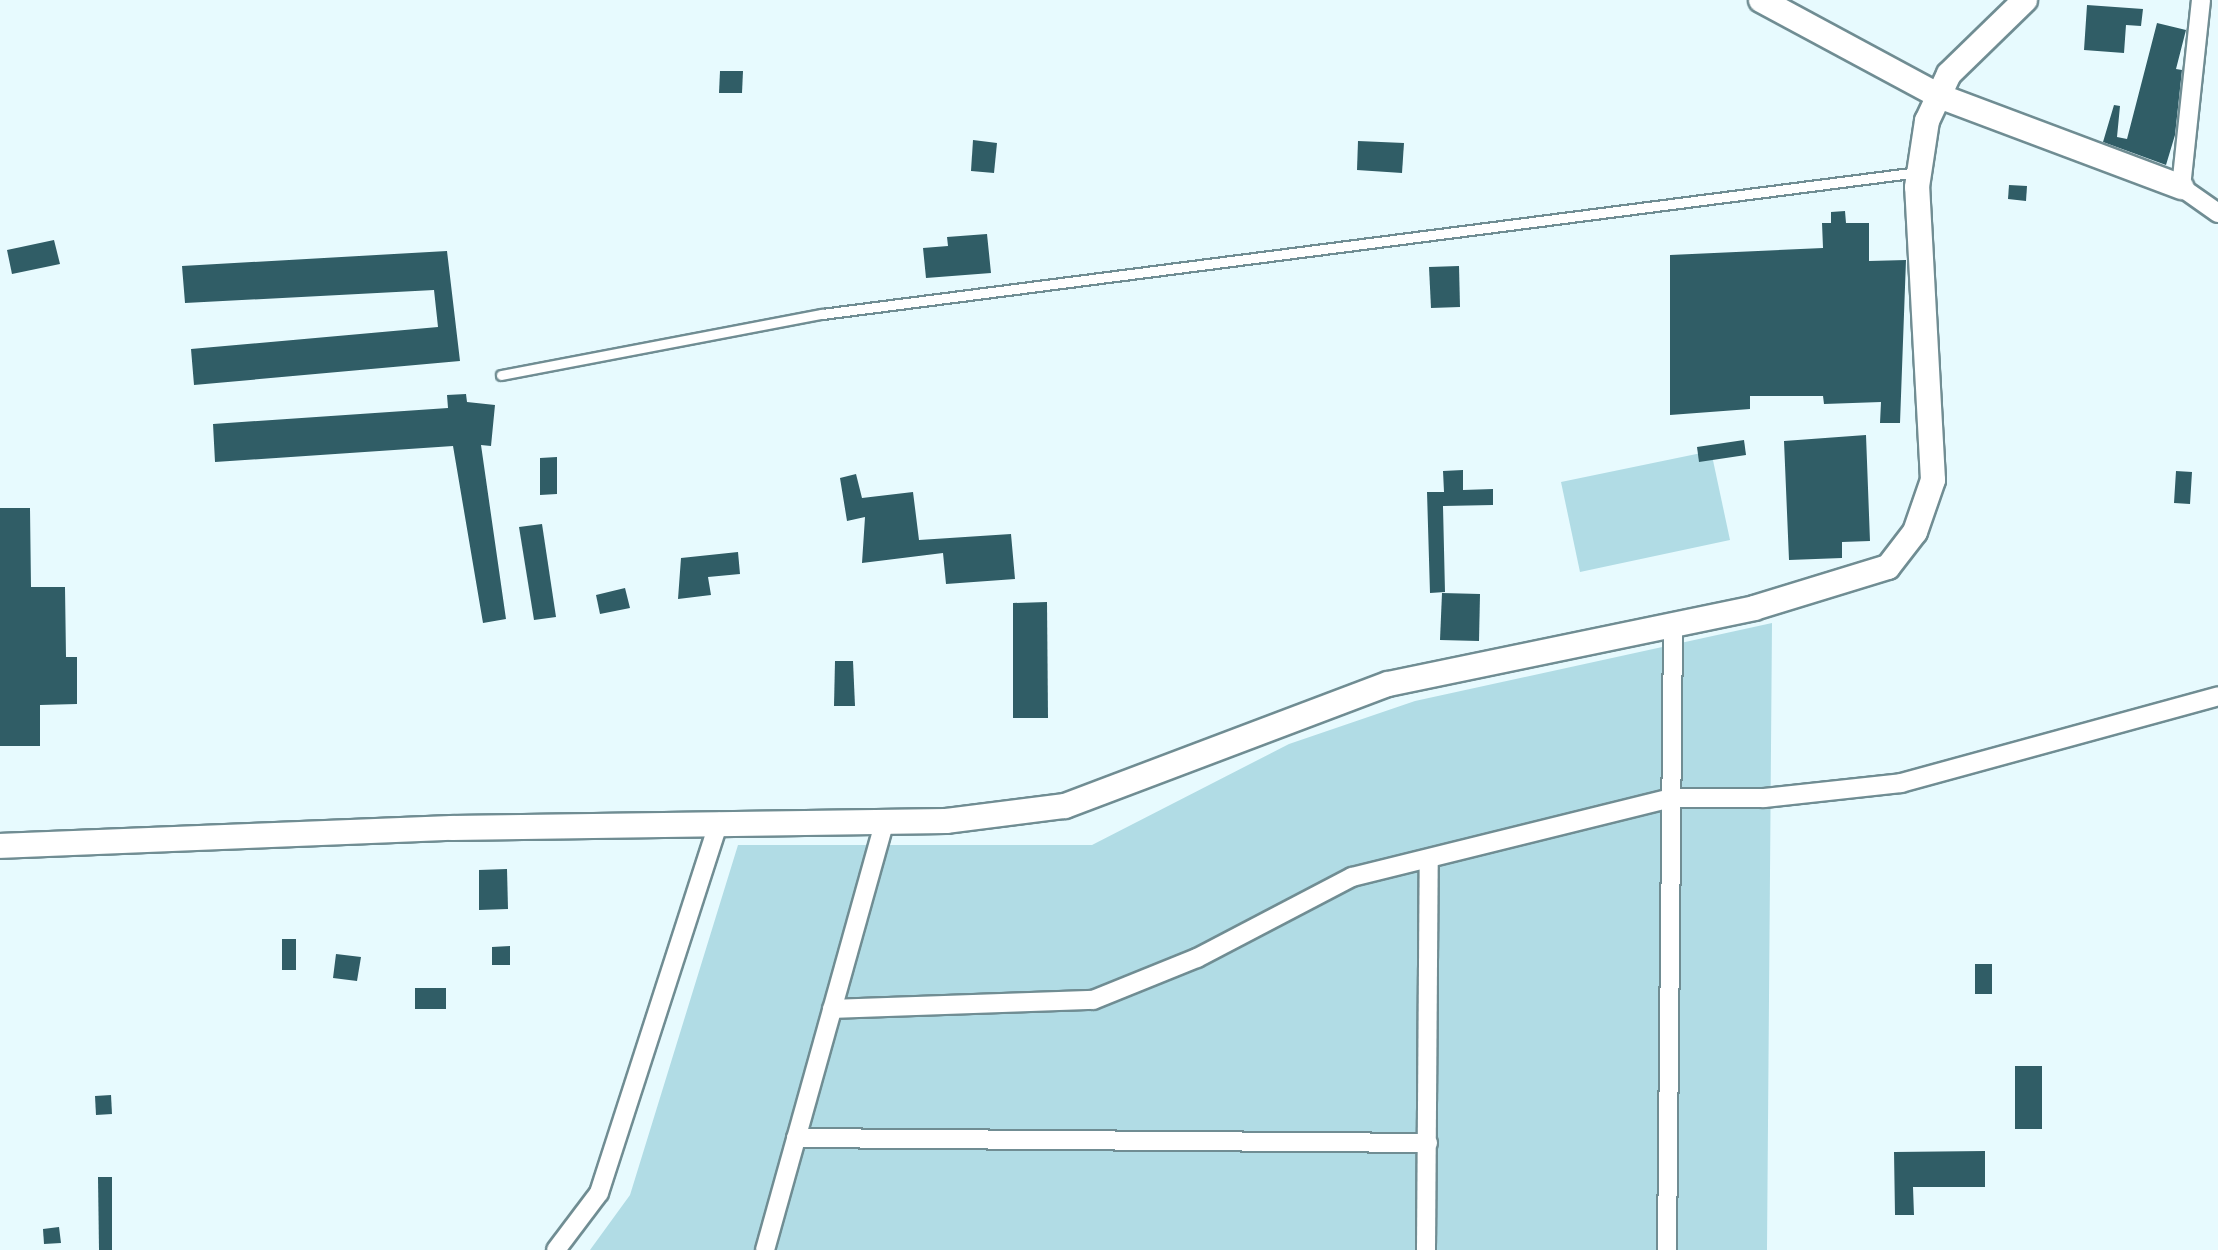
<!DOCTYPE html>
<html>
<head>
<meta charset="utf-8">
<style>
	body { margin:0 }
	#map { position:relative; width:2218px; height:1250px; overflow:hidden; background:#e7fafe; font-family:Poppins,sans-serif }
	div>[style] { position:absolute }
	.green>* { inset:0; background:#b1dce5 }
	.building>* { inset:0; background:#305d66 }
	.roads { filter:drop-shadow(2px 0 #708d93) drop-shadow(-2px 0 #708d93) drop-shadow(0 2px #708d93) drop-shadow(0 -2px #708d93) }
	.lane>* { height:9px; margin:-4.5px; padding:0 4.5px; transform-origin:4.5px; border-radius:4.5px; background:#fff }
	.street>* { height:18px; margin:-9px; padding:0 9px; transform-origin:9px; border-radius:9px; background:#fff }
	.secondary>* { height:24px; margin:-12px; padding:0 12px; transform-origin:12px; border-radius:12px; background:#fff }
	span { translate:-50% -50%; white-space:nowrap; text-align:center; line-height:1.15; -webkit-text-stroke:7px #fff; paint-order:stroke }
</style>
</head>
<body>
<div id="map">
	<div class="green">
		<i style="clip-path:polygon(1711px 451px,1730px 540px,1580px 572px,1561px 482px)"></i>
		<i style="clip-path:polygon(1772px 623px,1767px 1250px,590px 1250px,630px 1195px,738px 845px,1092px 845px,1289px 744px,1415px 701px)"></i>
	</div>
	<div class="building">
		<i style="clip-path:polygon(2087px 5px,2143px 9px,2141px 26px,2126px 25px,2124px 53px,2084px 50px)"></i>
		<i style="clip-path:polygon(2157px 23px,2186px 30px,2176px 69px,2182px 70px,2175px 135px,2166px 165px,2103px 142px,2114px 105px,2120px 106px,2117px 137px,2127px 139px)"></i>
		<i style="clip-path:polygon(720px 71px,743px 71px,742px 93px,719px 93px)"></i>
		<i style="clip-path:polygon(973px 140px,997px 143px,994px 173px,971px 171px)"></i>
		<i style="clip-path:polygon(1358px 141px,1404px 143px,1402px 173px,1357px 170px)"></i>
		<i style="clip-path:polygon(2009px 185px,2027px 186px,2026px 201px,2008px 199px)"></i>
		<i style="clip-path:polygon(1845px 211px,1846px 223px,1869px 223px,1869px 261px,1906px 260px,1900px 423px,1880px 423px,1881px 402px,1824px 404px,1823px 396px,1750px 396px,1750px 409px,1670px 415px,1670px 255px,1823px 248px,1822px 223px,1831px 223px,1831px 212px)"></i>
		<i style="clip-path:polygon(987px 234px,991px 273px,926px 278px,923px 248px,948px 246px,947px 237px)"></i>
		<i style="clip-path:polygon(54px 240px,60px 264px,12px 274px,7px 250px)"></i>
		<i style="clip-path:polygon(447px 251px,460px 361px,194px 385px,191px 349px,438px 327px,434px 290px,185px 303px,182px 266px)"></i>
		<i style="clip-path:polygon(1459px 266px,1460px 307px,1431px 308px,1429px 267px)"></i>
		<i style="clip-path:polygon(466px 394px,467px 402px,495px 405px,491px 446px,481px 445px,506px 619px,483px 623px,453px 446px,215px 462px,213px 424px,448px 408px,447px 395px)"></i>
		<i style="clip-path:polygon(1866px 435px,1870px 541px,1842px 542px,1842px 558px,1789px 560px,1784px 441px)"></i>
		<i style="clip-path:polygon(1744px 440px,1746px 455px,1699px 462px,1697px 447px)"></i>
		<i style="clip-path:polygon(557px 457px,557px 494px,540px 495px,540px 458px)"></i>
		<i style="clip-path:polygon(1463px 470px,1463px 490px,1493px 489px,1493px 505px,1443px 506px,1445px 592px,1430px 593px,1427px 492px,1444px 492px,1443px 471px)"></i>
		<i style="clip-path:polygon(2176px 471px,2192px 472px,2190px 504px,2174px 503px)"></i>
		<i style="clip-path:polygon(856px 474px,862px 498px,913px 492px,919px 540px,1011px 534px,1015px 579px,946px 584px,943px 553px,862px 563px,865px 517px,847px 521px,840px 478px)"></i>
		<i style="clip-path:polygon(0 508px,30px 508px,31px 587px,65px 587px,66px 657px,77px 657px,77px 704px,40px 705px,40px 746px,0 746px)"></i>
		<i style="clip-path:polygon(542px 524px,556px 617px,534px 620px,519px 527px)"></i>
		<i style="clip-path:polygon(738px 552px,740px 574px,708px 577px,711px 595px,678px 599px,681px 558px)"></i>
		<i style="clip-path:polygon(625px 588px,630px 608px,600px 614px,596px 595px)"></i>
		<i style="clip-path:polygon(1442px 593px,1480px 594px,1479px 641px,1440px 640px)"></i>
		<i style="clip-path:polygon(1047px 602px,1048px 718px,1013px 718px,1013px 603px)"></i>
		<i style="clip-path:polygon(835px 661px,853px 661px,855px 706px,834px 706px)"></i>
		<i style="clip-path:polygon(507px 869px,508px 909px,479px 910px,479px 870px)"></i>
		<i style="clip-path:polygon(282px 939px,296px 939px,296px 970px,282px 970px)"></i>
		<i style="clip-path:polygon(510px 946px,510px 965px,492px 965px,492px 947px)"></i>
		<i style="clip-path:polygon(336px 954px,361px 957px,357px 981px,333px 978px)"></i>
		<i style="clip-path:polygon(1975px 964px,1992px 964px,1992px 994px,1975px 994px)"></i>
		<i style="clip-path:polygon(415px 988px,446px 988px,446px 1009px,415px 1009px)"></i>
		<i style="clip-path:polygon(2015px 1066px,2042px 1066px,2042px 1129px,2015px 1129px)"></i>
		<i style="clip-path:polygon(111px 1095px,112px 1114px,96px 1115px,95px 1096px)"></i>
		<i style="clip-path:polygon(1985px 1151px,1985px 1187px,1913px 1187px,1914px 1215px,1895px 1215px,1894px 1152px)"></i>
		<i style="clip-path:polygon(98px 1177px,112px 1177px,112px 1250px,99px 1250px)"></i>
		<i style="clip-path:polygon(59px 1227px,61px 1243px,44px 1244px,43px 1229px)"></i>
	</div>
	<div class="roads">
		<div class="lane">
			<i style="left:501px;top:375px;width:327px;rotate:-10.8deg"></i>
			<i style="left:822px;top:314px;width:1105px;rotate:-7.38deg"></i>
		</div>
		<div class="street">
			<i style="left:2201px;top:0;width:188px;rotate:96.1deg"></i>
			<i style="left:2181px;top:187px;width:45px;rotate:35.1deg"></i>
			<i style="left:832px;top:1009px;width:261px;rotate:-2deg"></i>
			<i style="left:1093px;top:1000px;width:112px;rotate:-22deg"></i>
			<i style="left:1197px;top:958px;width:175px;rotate:-27.6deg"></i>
			<i style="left:1352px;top:877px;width:329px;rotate:-13.9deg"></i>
			<i style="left:1671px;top:798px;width:93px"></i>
			<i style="left:1764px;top:798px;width:138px;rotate:-6.2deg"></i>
			<i style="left:1901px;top:783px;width:329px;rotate:-15.3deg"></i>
			<i style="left:796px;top:1138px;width:632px;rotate:0.45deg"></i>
			<i style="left:556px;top:1250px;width:71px;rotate:-53deg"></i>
			<i style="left:599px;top:1193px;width:390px;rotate:-72.1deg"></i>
			<i style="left:765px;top:1250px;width:445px;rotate:-74.4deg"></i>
			<i style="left:1426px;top:1250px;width:388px;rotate:-89.6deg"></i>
			<i style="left:1667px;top:1250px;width:624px;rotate:-89.45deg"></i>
		</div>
		<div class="secondary">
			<i style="left:1761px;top:0;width:202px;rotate:28.3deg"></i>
			<i style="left:1939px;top:96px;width:259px;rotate:20.6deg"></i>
			<i style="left:0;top:846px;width:452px;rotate:-2.3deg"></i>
			<i style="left:452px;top:828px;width:494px;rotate:-0.8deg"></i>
			<i style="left:946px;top:821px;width:120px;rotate:-7.2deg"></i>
			<i style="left:1065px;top:806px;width:345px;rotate:-20.7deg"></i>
			<i style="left:1388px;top:684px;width:374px;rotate:-11.7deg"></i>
			<i style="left:1754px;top:608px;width:140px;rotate:-17deg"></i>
			<i style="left:1888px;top:567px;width:44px;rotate:-52.4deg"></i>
			<i style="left:1915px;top:532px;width:55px;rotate:-70.9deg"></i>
			<i style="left:1933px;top:480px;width:293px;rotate:-93.1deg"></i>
			<i style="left:1917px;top:187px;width:67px;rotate:-81.4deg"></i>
			<i style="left:1927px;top:121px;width:52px;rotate:-64.9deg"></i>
			<i style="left:1949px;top:74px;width:106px;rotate:-44.2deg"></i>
		</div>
	</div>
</div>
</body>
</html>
